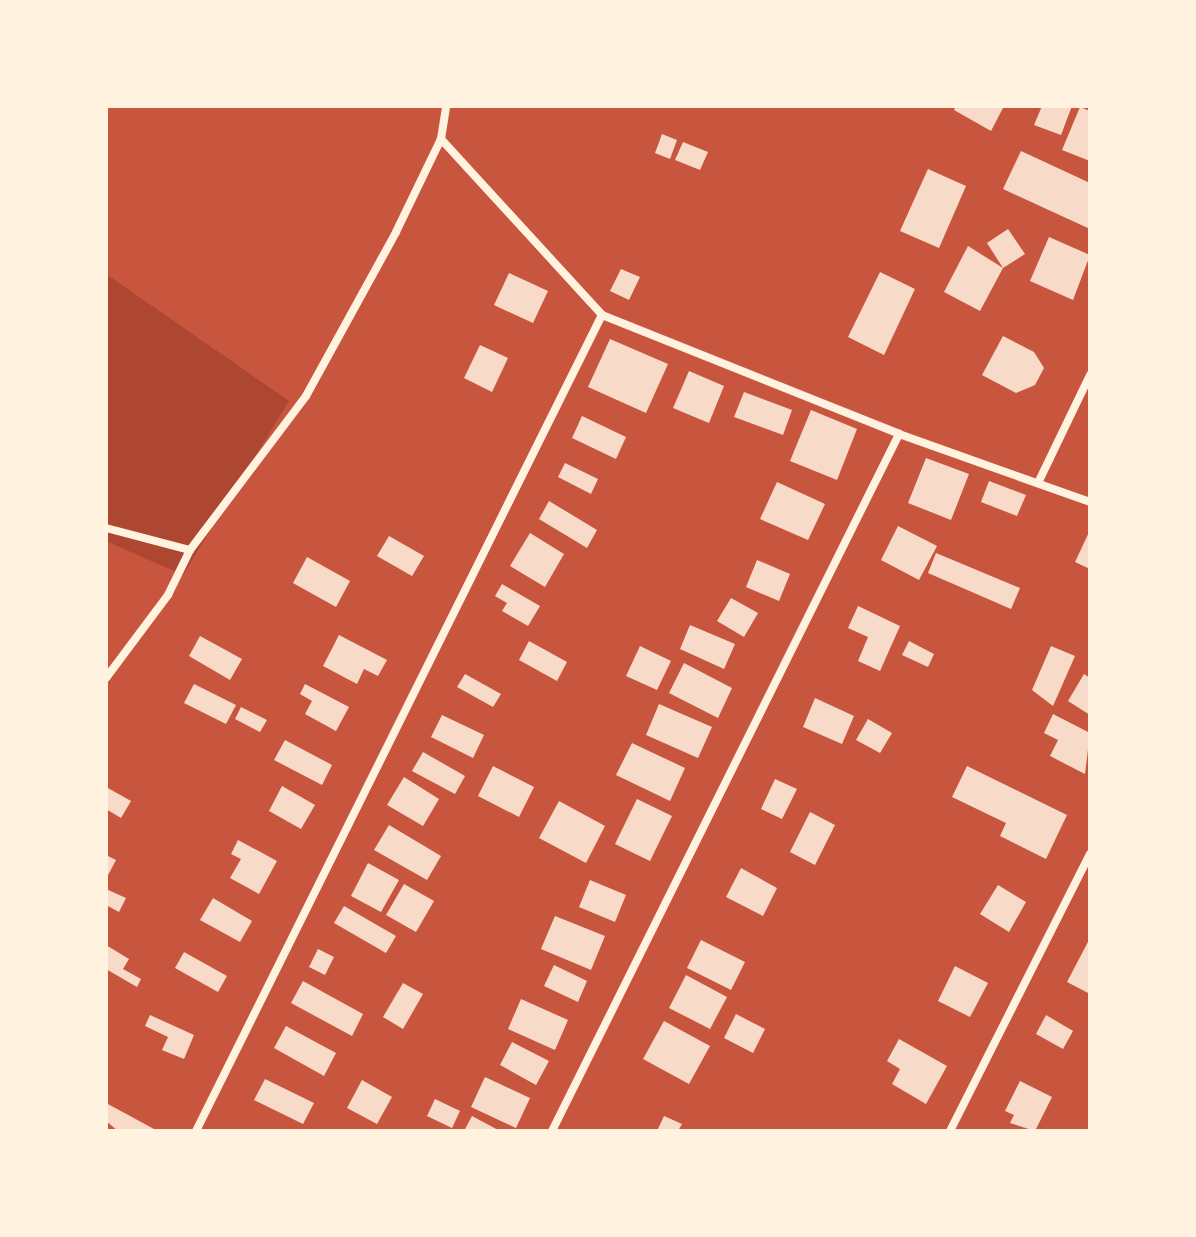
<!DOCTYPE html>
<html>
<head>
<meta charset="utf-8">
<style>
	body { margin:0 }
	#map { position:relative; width:1196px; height:1237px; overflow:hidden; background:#c8553d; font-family:"Exo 2",sans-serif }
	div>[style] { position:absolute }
	.green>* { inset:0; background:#ae4732 }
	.building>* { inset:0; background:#f7dbc8 }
	.minor>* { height:8px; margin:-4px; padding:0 4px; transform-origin:4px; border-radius:4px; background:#fff3e0 }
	span { translate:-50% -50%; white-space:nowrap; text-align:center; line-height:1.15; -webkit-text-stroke:6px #fff3e0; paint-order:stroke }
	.frame { position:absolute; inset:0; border:108px solid #fff3e0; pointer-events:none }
</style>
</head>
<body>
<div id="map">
	<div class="green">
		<i style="clip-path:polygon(106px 274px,289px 401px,183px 575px,106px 541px)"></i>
	</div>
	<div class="building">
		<i style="clip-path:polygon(956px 106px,1004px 106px,991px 131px,954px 110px)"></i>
		<i style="clip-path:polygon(1042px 106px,1072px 106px,1061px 135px,1034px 125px)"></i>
		<i style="clip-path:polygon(1080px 107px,1090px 111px,1090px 161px,1062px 150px)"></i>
		<i style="clip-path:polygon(662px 134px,677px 140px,670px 159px,655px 153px)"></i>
		<i style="clip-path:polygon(683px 142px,708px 152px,700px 170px,675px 160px)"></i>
		<i style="clip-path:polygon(1021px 151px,1090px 183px,1090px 229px,1003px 189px)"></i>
		<i style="clip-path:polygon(928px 169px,966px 186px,939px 248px,900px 231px)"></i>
		<i style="clip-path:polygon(1008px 229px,1025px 254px,1003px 268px,987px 243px)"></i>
		<i style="clip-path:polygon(1049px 237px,1090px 255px,1073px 300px,1030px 281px)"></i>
		<i style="clip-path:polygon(968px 246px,1003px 268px,980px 311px,944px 292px)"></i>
		<i style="clip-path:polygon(621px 269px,640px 277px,629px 300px,610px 291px)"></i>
		<i style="clip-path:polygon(880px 272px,915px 289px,884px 355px,848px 337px)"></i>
		<i style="clip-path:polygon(509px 273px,548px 291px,533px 323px,494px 305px)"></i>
		<i style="clip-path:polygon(1003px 336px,1034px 352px,1044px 368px,1035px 385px,1016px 393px,982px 375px)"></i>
		<i style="clip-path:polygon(610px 339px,668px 364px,646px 413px,588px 387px)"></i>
		<i style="clip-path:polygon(480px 345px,508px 358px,492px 392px,464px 378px)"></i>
		<i style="clip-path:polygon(689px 371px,724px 386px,709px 423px,673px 408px)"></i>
		<i style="clip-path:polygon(744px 392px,792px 410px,783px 435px,734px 417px)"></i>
		<i style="clip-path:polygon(811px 410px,857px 429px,837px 480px,790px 461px)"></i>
		<i style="clip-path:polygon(582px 416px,626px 437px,616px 459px,572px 438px)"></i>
		<i style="clip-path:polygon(926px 458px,969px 474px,951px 520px,908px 503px)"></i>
		<i style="clip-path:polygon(565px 463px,598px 479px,591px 494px,558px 477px)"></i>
		<i style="clip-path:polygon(989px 481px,1026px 495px,1017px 516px,981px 502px)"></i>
		<i style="clip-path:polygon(777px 482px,825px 504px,808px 540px,760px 519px)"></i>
		<i style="clip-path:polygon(549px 501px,597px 530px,587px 548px,539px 519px)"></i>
		<i style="clip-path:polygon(898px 526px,937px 546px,919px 580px,881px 560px)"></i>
		<i style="clip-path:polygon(1090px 530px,1090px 569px,1075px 562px)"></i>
		<i style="clip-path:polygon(530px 533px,564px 554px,545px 587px,510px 566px)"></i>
		<i style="clip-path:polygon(389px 536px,424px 556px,412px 576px,377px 556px)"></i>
		<i style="clip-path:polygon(936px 553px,1020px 588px,1011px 609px,928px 573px)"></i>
		<i style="clip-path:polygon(307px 557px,350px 581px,336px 607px,293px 583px)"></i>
		<i style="clip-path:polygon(757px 560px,790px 574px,779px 601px,746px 587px)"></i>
		<i style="clip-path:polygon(502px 584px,540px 606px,528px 626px,502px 611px,507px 603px,495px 596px)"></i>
		<i style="clip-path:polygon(731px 598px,758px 613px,744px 637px,717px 621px)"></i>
		<i style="clip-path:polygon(858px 606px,900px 626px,880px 671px,858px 661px,868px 637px,848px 628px)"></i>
		<i style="clip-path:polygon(690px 625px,735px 644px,724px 669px,680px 649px)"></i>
		<i style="clip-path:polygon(339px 635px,387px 660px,378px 676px,364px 669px,357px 684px,323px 666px)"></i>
		<i style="clip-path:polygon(200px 636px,242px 659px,230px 680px,189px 656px)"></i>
		<i style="clip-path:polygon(529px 641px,567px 662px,557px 681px,519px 660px)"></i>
		<i style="clip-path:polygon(909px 641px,934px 654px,928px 667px,902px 655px)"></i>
		<i style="clip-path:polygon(640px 646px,671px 661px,657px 690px,626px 676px)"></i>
		<i style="clip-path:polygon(1051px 646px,1075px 656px,1053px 706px,1032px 690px)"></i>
		<i style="clip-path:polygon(684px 663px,732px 688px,718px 718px,669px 693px)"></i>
		<i style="clip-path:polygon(465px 674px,501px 694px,493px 707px,457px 687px)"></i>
		<i style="clip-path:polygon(1084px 674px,1090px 678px,1090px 715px,1068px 701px)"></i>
		<i style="clip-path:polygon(194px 684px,236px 705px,226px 724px,184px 703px)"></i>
		<i style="clip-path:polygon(305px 684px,349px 707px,336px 731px,305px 714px,312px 701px,300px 694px)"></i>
		<i style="clip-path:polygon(815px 698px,854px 716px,842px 744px,803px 727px)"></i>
		<i style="clip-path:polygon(659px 704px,712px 727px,698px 758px,646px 735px)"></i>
		<i style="clip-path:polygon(241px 707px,267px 720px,260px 732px,235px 719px)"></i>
		<i style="clip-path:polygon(1053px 714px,1090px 733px,1085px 774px,1050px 756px,1058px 740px,1044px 733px)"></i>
		<i style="clip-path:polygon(442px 715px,484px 735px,473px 758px,431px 737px)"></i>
		<i style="clip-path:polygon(868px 719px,892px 733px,880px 753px,856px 740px)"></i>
		<i style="clip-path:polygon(285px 740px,332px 765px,322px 785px,274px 760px)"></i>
		<i style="clip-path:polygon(632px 743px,685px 768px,670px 801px,616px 775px)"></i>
		<i style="clip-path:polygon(423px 752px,465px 776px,455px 794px,412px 771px)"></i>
		<i style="clip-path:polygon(493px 766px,534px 787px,519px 817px,478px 796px)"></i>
		<i style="clip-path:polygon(967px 766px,1067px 815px,1046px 859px,1000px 836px,1006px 823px,952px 797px)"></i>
		<i style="clip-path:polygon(404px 777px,439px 799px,423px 826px,387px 805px)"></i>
		<i style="clip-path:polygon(775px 779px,797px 789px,782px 819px,761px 809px)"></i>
		<i style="clip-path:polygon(282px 786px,315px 805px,301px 829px,269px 811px)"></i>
		<i style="clip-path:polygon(106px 787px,131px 801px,121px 818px,106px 809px)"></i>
		<i style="clip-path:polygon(637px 799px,672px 816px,650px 861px,615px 844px)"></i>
		<i style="clip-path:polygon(559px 801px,605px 826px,586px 863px,539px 838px)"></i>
		<i style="clip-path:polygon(810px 812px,835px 825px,815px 865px,790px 852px)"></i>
		<i style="clip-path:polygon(389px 825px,441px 856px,427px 880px,374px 850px)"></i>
		<i style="clip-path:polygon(238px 840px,277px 861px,259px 894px,230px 878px,241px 859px,231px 854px)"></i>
		<i style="clip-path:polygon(106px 855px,116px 860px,106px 879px)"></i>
		<i style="clip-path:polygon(368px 863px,399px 880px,381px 912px,351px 896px)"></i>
		<i style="clip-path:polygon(741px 868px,777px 888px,763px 916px,726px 897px)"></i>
		<i style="clip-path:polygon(590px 880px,626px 895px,615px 922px,579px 907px)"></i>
		<i style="clip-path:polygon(404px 884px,434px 901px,416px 932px,386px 915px)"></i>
		<i style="clip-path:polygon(998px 885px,1026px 902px,1009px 932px,980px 914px)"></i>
		<i style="clip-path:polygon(106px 889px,126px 898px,119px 912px,106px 905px)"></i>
		<i style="clip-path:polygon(213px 898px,252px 921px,240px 942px,200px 920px)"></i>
		<i style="clip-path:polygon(344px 906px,396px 936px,386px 953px,334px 923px)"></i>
		<i style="clip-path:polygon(555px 916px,605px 936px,591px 970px,541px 949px)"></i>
		<i style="clip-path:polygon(1090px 938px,1090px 994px,1067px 982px)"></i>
		<i style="clip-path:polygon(701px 940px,745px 962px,731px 990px,687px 968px)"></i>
		<i style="clip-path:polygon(106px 945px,129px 959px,123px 969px,141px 979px,137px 987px,106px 969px)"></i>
		<i style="clip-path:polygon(318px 949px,334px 957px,325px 975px,309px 967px)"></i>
		<i style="clip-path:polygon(184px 952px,227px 976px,218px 992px,175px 968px)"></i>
		<i style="clip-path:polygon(554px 965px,587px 981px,578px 1002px,544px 986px)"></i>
		<i style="clip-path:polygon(955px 966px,988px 983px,970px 1017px,938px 1001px)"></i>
		<i style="clip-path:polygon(686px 975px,727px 997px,710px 1029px,669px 1008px)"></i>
		<i style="clip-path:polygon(303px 981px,363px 1014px,352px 1036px,291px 1003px)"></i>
		<i style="clip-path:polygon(403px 983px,423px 994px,403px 1029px,383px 1017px)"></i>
		<i style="clip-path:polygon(521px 999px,568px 1020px,555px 1050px,508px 1029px)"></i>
		<i style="clip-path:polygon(736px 1014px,765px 1029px,753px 1053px,724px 1038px)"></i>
		<i style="clip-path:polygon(150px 1015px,194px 1035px,184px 1059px,162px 1050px,168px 1037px,145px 1026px)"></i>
		<i style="clip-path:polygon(1046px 1015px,1073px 1031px,1063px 1049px,1036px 1034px)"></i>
		<i style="clip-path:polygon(664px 1021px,710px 1046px,689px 1084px,643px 1059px)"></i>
		<i style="clip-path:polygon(286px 1026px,336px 1053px,324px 1076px,274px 1048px)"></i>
		<i style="clip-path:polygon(899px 1039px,947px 1066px,926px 1104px,892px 1084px,900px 1069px,887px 1061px)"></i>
		<i style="clip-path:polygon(512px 1042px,549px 1061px,536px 1085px,500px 1065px)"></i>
		<i style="clip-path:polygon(485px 1077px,530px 1098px,516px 1128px,471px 1107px)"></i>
		<i style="clip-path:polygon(265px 1079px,314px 1103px,303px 1124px,254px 1100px)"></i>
		<i style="clip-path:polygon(362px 1080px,392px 1097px,377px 1124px,347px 1108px)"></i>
		<i style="clip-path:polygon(1020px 1081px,1052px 1097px,1035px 1131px,1010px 1123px,1014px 1115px,1005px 1111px)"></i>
		<i style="clip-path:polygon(435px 1099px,460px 1111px,452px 1128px,427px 1116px)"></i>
		<i style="clip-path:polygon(106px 1103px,154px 1129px,153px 1131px,118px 1131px,106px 1121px)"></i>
		<i style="clip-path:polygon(472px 1116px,500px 1131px,464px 1131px)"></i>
		<i style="clip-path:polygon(664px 1116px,682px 1124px,678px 1131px,657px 1131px)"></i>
	</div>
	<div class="minor">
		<i style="left:441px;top:139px;width:239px;rotate:47.5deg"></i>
		<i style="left:602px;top:315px;width:320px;rotate:21.8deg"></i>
		<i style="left:899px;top:434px;width:203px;rotate:19.6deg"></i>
		<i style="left:1038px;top:483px;width:120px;rotate:-64.3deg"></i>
		<i style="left:106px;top:528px;width:87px;rotate:14.7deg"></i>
		<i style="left:106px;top:678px;width:104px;rotate:-53.2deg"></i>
		<i style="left:168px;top:595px;width:50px;rotate:-63.9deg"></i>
		<i style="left:190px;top:550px;width:193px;rotate:-53deg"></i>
		<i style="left:306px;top:396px;width:187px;rotate:-61.2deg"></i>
		<i style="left:396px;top:232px;width:103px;rotate:-64.2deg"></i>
		<i style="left:441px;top:139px;width:33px;rotate:-81deg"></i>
		<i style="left:196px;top:1131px;width:911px;rotate:-63.55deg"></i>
		<i style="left:552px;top:1131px;width:779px;rotate:-63.53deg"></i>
		<i style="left:950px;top:1131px;width:310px;rotate:-63.2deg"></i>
	</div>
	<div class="frame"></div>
</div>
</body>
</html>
